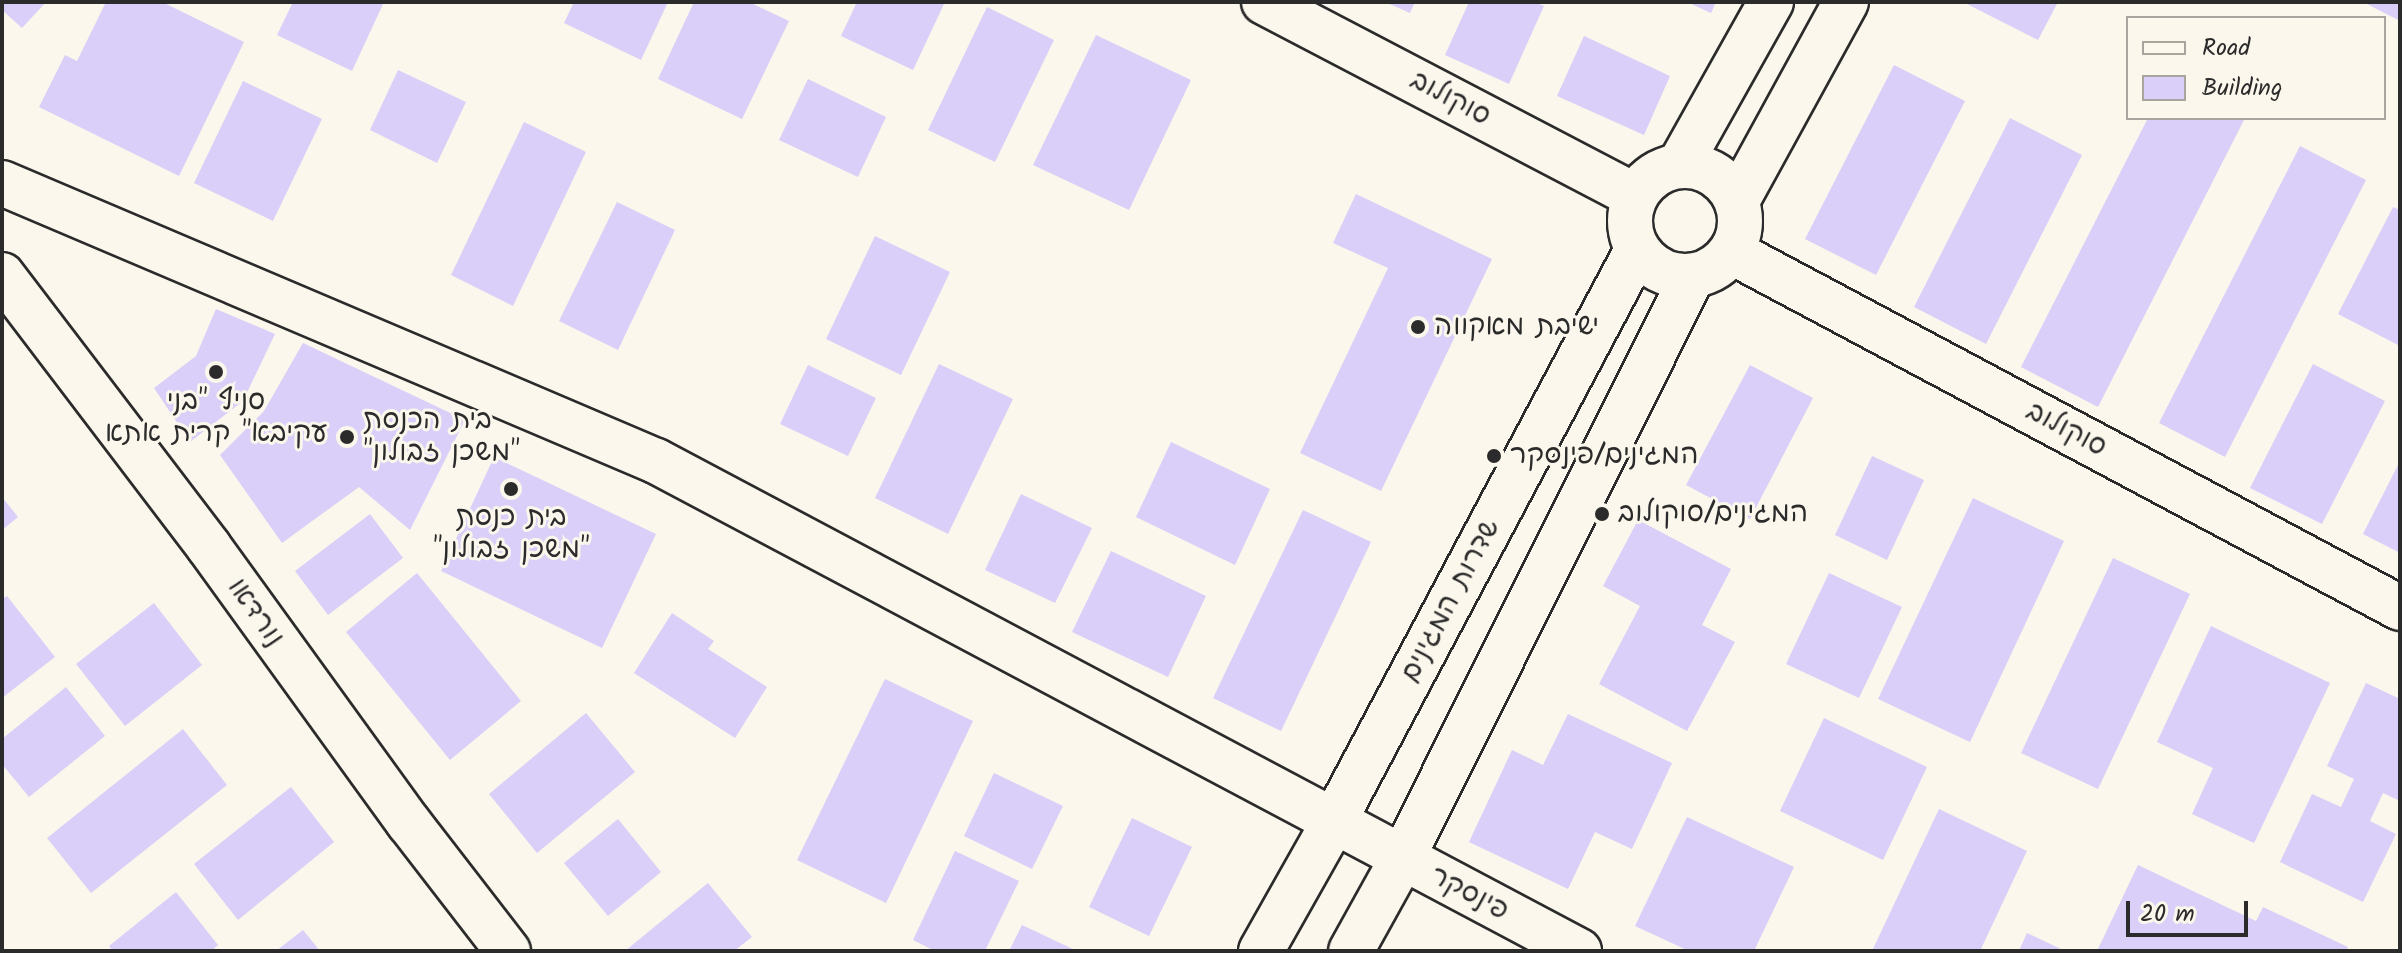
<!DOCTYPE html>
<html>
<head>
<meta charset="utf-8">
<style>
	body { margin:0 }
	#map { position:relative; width:2402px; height:953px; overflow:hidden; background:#fbf7ec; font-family:Kalam,"Playpen Sans Hebrew",sans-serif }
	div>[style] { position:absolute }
	.building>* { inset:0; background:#d9cff8 }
	.roads { filter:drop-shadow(2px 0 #2b2b2b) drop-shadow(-2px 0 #2b2b2b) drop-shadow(0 2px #2b2b2b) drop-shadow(0 -2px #2b2b2b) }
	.street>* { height:44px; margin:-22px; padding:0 22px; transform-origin:22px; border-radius:22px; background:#fbf7ec }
	.secondary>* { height:44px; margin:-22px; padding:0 22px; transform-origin:22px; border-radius:22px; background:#fbf7ec }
	.secondary>.ring { margin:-22px; padding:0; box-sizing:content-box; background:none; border:44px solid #fbf7ec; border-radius:50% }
	.dots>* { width:22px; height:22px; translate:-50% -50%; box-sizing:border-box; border:4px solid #fbf7ec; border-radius:50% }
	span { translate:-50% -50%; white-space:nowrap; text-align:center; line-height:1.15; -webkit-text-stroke:6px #fbf7ec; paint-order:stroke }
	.street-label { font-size:28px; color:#2b2b2b }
	.poi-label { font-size:28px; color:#2b2b2b }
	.left { translate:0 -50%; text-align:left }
	.frame { position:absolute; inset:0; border:4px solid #2b2b2b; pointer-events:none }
	.legend { position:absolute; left:2126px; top:16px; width:260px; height:104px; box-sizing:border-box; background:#fbf7ec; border:2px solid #a8a59f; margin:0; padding:10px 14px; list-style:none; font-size:24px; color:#2b2b2b }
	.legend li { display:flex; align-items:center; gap:16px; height:40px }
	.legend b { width:40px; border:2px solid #a8a59f }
	.scale { position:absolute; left:2126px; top:901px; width:122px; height:36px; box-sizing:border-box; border:4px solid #2b2b2b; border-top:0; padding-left:10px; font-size:24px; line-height:28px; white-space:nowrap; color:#2b2b2b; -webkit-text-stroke:6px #fbf7ec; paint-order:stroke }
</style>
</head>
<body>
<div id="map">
	<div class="building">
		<i style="clip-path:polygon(2px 2px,46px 2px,22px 28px,2px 10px)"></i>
		<i style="clip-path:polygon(106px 2px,162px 2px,244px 42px,179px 176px,39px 107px,65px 55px,77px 61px)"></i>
		<i style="clip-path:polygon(293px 2px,384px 2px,352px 71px,277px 35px)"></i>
		<i style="clip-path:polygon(574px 2px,668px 2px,641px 60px,564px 23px)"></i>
		<i style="clip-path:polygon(694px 2px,749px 2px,789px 21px,742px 119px,658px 79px)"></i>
		<i style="clip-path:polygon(857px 2px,945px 2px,913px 70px,841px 36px)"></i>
		<i style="clip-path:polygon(1385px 2px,1415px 2px,1410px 13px)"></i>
		<i style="clip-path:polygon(1469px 2px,1535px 2px,1544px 6px,1509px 84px,1445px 55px)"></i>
		<i style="clip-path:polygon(1687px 2px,1716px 2px,1711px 13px)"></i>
		<i style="clip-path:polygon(1963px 2px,2058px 2px,2038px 40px)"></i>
		<i style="clip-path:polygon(2363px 2px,2400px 2px,2400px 21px)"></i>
		<i style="clip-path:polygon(987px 7px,1054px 40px,995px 162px,928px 130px)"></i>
		<i style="clip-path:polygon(1096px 35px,1191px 80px,1129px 210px,1033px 165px)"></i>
		<i style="clip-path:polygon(1584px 36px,1670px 76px,1644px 135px,1557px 96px)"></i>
		<i style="clip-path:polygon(1894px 65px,1965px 101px,1876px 275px,1805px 239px)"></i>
		<i style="clip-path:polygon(398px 70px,466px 102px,437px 163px,370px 130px)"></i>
		<i style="clip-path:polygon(808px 79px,886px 117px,858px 177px,779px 140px)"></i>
		<i style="clip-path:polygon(243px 81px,322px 119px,273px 221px,194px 183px)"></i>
		<i style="clip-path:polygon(2010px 118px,2082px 155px,1986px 344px,1914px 307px)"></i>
		<i style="clip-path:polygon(2148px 118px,2244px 120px,2098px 407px,2021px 367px)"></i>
		<i style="clip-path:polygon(524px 122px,586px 152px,513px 306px,451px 275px)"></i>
		<i style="clip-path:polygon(2300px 146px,2366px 180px,2225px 457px,2159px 423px)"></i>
		<i style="clip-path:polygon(1356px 194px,1492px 259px,1381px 491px,1300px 453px,1388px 268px,1333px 243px)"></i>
		<i style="clip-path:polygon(617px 202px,675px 230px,618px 350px,559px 321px)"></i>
		<i style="clip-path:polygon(2393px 207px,2400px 210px,2400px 346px,2338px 314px)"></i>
		<i style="clip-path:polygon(875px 236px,950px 272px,901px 375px,826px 339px)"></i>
		<i style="clip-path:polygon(216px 309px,275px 334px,243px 401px,190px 442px,154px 388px,196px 356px)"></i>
		<i style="clip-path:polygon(303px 343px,465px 420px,410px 530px,359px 487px,282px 543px,220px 455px,264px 411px)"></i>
		<i style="clip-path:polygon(939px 364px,1013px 399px,948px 534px,875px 498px)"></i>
		<i style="clip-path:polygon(2313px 364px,2385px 401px,2322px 524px,2250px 488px)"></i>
		<i style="clip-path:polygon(808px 365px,876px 398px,848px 456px,780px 424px)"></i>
		<i style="clip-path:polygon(1750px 365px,1813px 398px,1750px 519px,1686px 485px)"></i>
		<i style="clip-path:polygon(1171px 442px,1270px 489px,1235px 565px,1136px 517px)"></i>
		<i style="clip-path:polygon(1872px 456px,1924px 480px,1887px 560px,1835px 535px)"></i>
		<i style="clip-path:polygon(494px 457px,656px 534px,602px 648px,441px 571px)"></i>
		<i style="clip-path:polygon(2400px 461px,2400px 553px,2363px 534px)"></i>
		<i style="clip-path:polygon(1021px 494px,1092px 528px,1055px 603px,985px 570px)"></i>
		<i style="clip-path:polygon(2px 497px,18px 517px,2px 530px)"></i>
		<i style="clip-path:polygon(1973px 498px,2064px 541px,1970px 742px,1878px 699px)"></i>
		<i style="clip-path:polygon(1303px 510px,1371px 542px,1281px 731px,1213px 698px)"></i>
		<i style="clip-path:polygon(370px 514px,403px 558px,328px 615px,295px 571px)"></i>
		<i style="clip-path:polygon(1638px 520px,1731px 569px,1702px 625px,1735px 642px,1687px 731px,1599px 684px,1640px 606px,1603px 586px)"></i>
		<i style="clip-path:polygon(1111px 551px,1206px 596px,1168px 677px,1072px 632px)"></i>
		<i style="clip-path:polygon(2113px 558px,2190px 594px,2098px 789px,2021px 753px)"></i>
		<i style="clip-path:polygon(417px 573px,521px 701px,450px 760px,346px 632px)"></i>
		<i style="clip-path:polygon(1829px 573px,1902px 607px,1859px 698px,1786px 664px)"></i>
		<i style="clip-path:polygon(7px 596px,55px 657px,2px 698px,2px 599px)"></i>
		<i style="clip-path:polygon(154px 603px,202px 665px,125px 726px,76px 664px)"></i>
		<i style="clip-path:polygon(672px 613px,714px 641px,708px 649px,767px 687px,735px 738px,634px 673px)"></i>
		<i style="clip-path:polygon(2211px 626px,2330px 683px,2254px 843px,2192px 814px,2213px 768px,2157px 742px)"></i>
		<i style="clip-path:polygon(885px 679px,973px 721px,886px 903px,797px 860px)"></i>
		<i style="clip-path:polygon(2366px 683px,2400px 699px,2400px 801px,2383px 793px,2370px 821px,2396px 834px,2363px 902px,2280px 862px,2312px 794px,2341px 807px,2354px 779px,2327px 766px)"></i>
		<i style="clip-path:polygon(66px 687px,105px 736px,29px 797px,2px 764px,2px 739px)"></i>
		<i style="clip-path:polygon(586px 713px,635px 772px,537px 853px,489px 794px)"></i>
		<i style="clip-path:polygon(1568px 714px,1672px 763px,1632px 849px,1595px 832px,1568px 889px,1469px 842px,1512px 750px,1543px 765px)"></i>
		<i style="clip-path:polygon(1824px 718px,1927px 767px,1883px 860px,1780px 811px)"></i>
		<i style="clip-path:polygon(183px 729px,227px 785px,91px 893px,47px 838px)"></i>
		<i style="clip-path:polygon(994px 773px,1063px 806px,1032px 869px,964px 836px)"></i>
		<i style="clip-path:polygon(291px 787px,334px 842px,238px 920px,194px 864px)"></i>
		<i style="clip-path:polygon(1939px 809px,2027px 851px,1980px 951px,1872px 951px)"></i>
		<i style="clip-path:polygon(1687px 817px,1794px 867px,1754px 951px,1689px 951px,1635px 926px)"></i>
		<i style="clip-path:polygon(1132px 818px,1192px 847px,1149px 936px,1089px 907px)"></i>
		<i style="clip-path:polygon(618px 819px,661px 872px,608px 916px,564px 863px)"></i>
		<i style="clip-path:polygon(955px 851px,1019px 881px,985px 951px,935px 951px,913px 940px)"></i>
		<i style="clip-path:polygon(2138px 865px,2256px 921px,2263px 907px,2348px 947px,2346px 951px,2097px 951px)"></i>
		<i style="clip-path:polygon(708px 883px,752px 937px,734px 951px,625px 951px)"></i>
		<i style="clip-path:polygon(176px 892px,218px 945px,211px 951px,113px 951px,109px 946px)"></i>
		<i style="clip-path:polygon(1022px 925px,1077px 951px,1009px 951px)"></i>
		<i style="clip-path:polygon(303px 930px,320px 951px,276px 951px)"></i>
		<i style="clip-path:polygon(2027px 933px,2065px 951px,2019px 951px)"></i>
	</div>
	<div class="roads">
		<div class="street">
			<i style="left:1264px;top:2px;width:419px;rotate:27.6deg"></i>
			<i style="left:2px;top:183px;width:711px;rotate:23.03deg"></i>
			<i style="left:656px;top:461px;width:1045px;rotate:27.96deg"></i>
			<i style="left:1732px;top:252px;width:757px;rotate:28.05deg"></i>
			<i style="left:2px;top:275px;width:342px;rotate:52.7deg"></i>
			<i style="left:209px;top:547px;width:341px;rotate:54.1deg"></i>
			<i style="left:409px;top:823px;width:162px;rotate:52.3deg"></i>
		</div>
		<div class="secondary">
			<i class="ring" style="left:1630px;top:166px;width:66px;height:66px"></i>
			<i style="left:1679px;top:166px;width:188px;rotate:-60.7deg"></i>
			<i style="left:1737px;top:201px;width:227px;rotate:-61.3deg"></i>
			<i style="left:1261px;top:951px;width:147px;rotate:-60.6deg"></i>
			<i style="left:1333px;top:823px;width:649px;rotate:-62.05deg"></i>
			<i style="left:1351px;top:951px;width:105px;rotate:-61deg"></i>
			<i style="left:1402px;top:859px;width:650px;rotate:-63.51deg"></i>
		</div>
	</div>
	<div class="dots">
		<i style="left:1418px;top:327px;background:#2b2b2b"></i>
		<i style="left:216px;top:372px;background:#2b2b2b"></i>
		<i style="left:347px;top:437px;background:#2b2b2b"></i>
		<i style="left:1494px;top:456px;background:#2b2b2b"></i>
		<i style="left:511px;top:489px;background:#2b2b2b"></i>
		<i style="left:1602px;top:514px;background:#2b2b2b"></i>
	</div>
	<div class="street-label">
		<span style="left:1450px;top:99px;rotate:28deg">סוקולוב</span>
		<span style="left:2066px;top:430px;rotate:28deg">סוקולוב</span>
		<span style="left:1451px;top:601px;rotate:-62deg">שדרות המגינים</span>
		<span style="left:255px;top:613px;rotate:55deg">נורדאו</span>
		<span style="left:1469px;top:894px;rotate:28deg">פינסקר</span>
	</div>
	<div class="poi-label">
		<span class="left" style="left:1434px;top:327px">ישיבת מאקווה</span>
		<span style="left:216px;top:418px">סניף "בני<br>עקיבא" קרית אתא</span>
		<span class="left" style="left:363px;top:437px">בית הכנסת<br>"משכן זבולון"</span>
		<span class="left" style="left:1510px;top:456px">המגינים/פינסקר</span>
		<span class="left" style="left:1618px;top:514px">המגינים/סוקולוב</span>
		<span style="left:511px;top:534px">בית כנסת<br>"משכן זבולון"</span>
	</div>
	<div class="frame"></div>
	<ul class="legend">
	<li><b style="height:10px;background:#fbf7ec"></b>Road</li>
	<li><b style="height:22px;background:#d9cff8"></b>Building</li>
	</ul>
	<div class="scale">20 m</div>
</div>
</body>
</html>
